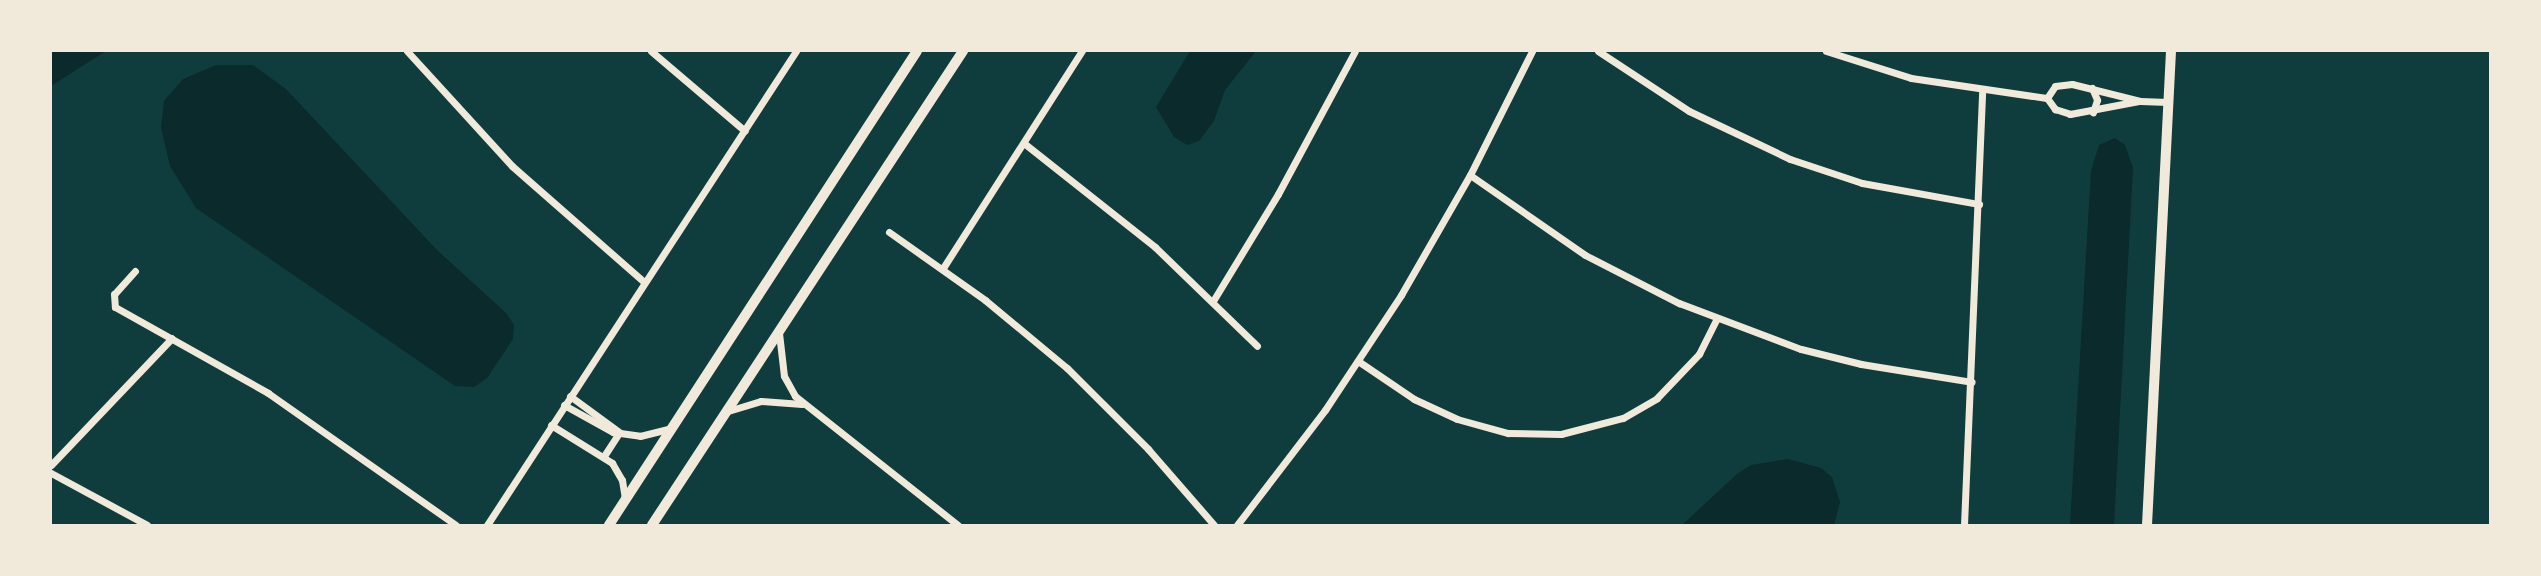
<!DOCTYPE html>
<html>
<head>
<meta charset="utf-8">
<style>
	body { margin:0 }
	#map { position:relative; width:2541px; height:576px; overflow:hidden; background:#0f3d3e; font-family:"Varela Round",sans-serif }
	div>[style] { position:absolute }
	.water>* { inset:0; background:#0a2a2b }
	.minor>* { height:7px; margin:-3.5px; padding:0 3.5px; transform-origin:3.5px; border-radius:3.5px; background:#f1e9da }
	.tertiary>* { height:10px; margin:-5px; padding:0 5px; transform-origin:5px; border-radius:5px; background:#f1e9da }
	.secondary>* { height:10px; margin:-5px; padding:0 5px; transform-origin:5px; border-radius:5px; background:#f1e9da }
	span { translate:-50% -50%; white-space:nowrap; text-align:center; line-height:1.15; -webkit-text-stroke:7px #f1e9da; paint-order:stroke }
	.frame { position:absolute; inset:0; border:52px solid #f1e9da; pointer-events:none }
</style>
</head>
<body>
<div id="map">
	<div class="water">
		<i style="clip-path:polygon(51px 51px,106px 51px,51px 86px)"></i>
		<i style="clip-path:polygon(1190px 51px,1256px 51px,1225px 90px,1214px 121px,1199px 141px,1187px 145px,1174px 137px,1156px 107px)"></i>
		<i style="clip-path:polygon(216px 65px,253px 65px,286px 89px,437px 250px,506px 313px,514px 325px,513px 339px,487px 378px,474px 387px,455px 386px,196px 208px,170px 166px,161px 128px,164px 101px,183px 79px)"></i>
		<i style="clip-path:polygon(2115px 138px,2125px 145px,2133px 168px,2114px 525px,2070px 525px,2091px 171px,2099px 145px)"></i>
		<i style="clip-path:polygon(1788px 459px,1821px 468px,1832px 477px,1840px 502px,1834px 525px,1682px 525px,1737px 474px,1751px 465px)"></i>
	</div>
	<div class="minor">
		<i style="left:407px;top:51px;width:156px;rotate:47.6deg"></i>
		<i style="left:512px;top:166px;width:176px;rotate:41.3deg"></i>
		<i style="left:651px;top:51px;width:123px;rotate:40.4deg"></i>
		<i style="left:1598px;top:51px;width:109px;rotate:33.4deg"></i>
		<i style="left:1689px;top:111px;width:112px;rotate:25.4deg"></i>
		<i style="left:1790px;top:159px;width:76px;rotate:18.4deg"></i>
		<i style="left:1862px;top:183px;width:119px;rotate:10.2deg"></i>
		<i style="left:1826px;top:51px;width:89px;rotate:17.6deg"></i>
		<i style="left:1911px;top:78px;width:137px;rotate:8.4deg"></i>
		<i style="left:2092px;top:88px;width:13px;rotate:67deg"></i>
		<i style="left:2097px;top:100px;width:13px;rotate:108deg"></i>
		<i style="left:2047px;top:98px;width:14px;rotate:-56deg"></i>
		<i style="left:2055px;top:86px;width:17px;rotate:-7deg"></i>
		<i style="left:2072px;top:84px;width:70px;rotate:14deg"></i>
		<i style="left:2140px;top:101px;width:28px;rotate:2deg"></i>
		<i style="left:2047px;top:98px;width:14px;rotate:54deg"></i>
		<i style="left:2055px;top:109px;width:16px;rotate:18deg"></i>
		<i style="left:2070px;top:114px;width:70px;rotate:-10.7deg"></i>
		<i style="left:1025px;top:144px;width:166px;rotate:38.4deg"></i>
		<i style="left:1155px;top:247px;width:142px;rotate:44.1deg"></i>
		<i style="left:1470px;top:175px;width:140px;rotate:34.8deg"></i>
		<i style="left:1585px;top:255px;width:106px;rotate:27.1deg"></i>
		<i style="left:1679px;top:303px;width:130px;rotate:20.7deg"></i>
		<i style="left:1801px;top:349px;width:62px;rotate:14deg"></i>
		<i style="left:1861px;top:364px;width:112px;rotate:9.2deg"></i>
		<i style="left:889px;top:232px;width:118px;rotate:35.3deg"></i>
		<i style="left:985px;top:300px;width:107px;rotate:39.7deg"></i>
		<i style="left:1067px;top:368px;width:115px;rotate:45deg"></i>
		<i style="left:1148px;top:449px;width:101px;rotate:49deg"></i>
		<i style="left:943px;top:268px;width:258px;rotate:-57.4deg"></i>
		<i style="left:135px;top:271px;width:31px;rotate:132deg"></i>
		<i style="left:114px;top:294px;width:13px;rotate:86deg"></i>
		<i style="left:115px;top:307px;width:176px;rotate:29.3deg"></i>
		<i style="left:268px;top:393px;width:230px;rotate:35.1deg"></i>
		<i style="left:1213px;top:301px;width:125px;rotate:-58.7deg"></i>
		<i style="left:1278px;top:194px;width:162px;rotate:-61.7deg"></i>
		<i style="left:779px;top:333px;width:43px;rotate:83.4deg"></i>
		<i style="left:784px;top:376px;width:23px;rotate:61deg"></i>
		<i style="left:795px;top:396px;width:208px;rotate:38.4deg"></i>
		<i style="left:1358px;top:361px;width:68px;rotate:34.2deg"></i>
		<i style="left:1414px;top:399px;width:47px;rotate:24.9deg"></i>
		<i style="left:1457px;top:419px;width:53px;rotate:15.4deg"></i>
		<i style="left:1508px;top:433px;width:53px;rotate:1.1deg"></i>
		<i style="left:1561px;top:434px;width:64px;rotate:-14.5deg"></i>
		<i style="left:1623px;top:418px;width:39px;rotate:-30deg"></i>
		<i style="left:1657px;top:398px;width:61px;rotate:-46.3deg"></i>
		<i style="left:1699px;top:354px;width:40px;rotate:-63.4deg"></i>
		<i style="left:570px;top:396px;width:61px;rotate:36.3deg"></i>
		<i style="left:564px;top:405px;width:56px;rotate:28.9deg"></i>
		<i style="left:613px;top:432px;width:27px;rotate:8deg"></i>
		<i style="left:640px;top:436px;width:32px;rotate:-14deg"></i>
		<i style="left:728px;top:411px;width:34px;rotate:-17deg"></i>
		<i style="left:761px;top:401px;width:41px;rotate:4.2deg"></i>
		<i style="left:551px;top:425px;width:72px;rotate:31.9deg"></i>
		<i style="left:612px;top:463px;width:20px;rotate:60deg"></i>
		<i style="left:622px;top:480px;width:19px;rotate:81deg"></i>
		<i style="left:604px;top:456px;width:27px;rotate:-57deg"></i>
		<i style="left:51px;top:465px;width:175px;rotate:-46.4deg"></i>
		<i style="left:51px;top:473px;width:109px;rotate:28.4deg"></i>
		<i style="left:487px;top:525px;width:566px;rotate:-56.9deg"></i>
		<i style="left:1237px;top:525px;width:145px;rotate:-52.6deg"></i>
		<i style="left:1325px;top:410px;width:138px;rotate:-56.5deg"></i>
		<i style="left:1401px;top:295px;width:138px;rotate:-60.1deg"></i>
		<i style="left:1470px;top:175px;width:139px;rotate:-63.4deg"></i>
		<i style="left:1964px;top:525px;width:435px;rotate:-87.6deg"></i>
	</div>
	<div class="tertiary">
		<i style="left:2147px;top:525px;width:475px;rotate:-87.1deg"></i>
	</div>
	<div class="secondary">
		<i style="left:609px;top:525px;width:565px;rotate:-56.98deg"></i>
		<i style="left:652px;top:525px;width:567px;rotate:-56.73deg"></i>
	</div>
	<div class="frame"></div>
</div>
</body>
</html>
